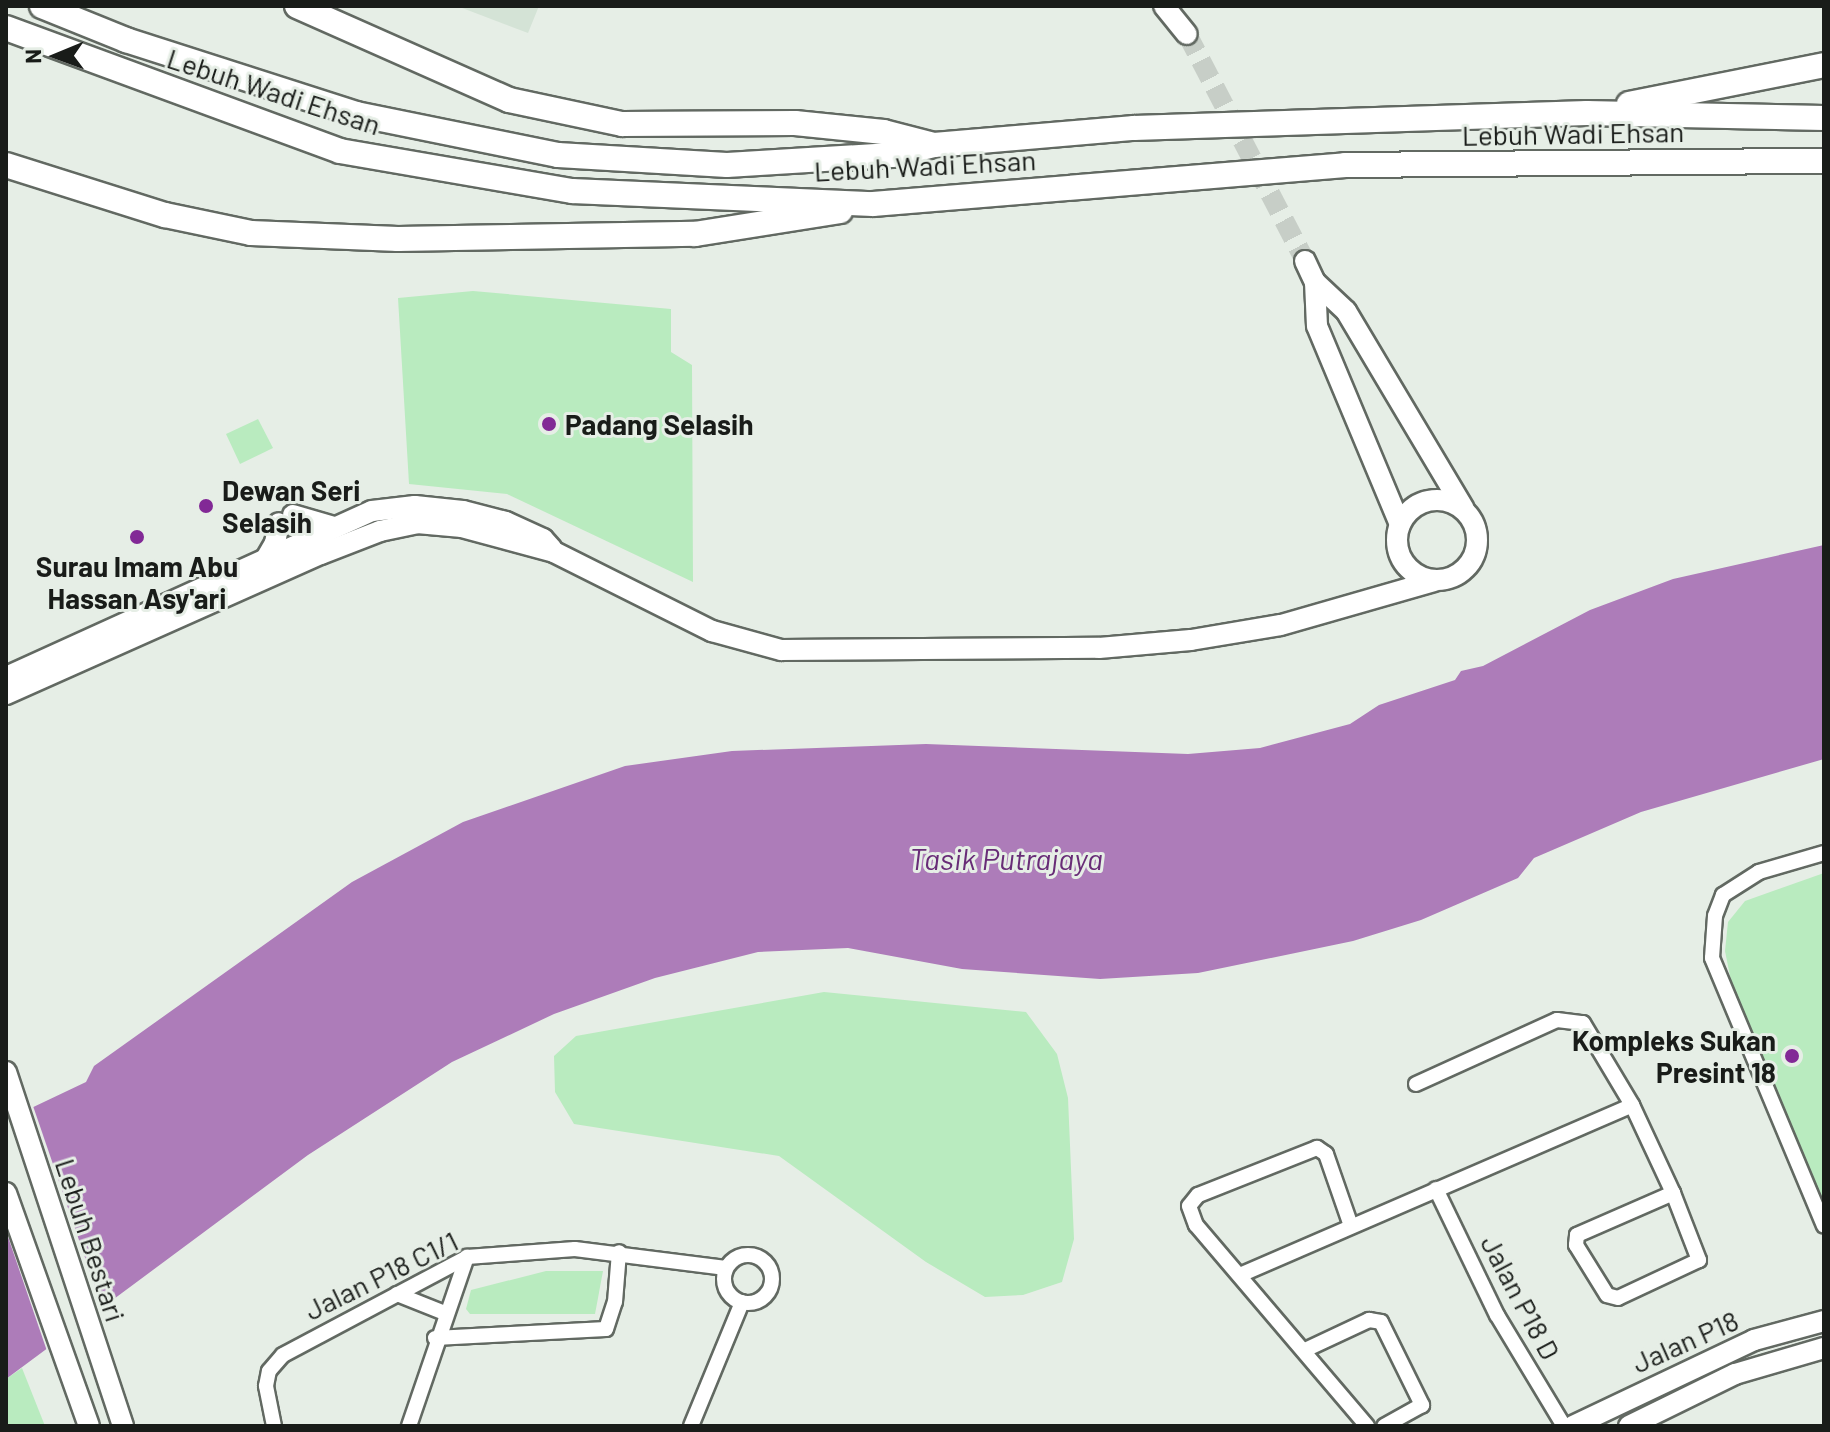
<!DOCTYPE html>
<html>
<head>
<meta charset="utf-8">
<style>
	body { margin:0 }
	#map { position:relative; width:1830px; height:1432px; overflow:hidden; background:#e6eee6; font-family:Barlow,sans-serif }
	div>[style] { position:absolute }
	.built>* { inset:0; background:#d4e3d6 }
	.green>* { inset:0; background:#b9ebbf }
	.water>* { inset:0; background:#ad7cb9 }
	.pier>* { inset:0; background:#e6eee6 }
	.secondary-tunnel>* { height:20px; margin-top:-10px; transform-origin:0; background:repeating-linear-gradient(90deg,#c7cec7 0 20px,transparent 0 30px) }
	.roads { filter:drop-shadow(2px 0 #626962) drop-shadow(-2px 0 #626962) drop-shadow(0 2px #626962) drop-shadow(0 -2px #626962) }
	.street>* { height:14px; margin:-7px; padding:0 7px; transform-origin:7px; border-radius:7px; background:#fff }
	.street>.ring { margin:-7px; padding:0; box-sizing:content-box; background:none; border:14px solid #fff; border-radius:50% }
	.secondary>* { height:20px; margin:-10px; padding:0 10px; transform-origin:10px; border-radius:10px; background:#fff }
	.secondary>.ring { margin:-10px; padding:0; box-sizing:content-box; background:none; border:20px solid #fff; border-radius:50% }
	.primary>* { height:24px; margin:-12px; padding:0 12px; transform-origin:12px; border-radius:12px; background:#fff }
	.dots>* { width:22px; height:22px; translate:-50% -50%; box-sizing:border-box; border:4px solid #e6eee6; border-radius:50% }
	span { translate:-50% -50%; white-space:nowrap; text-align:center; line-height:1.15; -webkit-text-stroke:6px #e6eee6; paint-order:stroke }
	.street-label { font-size:28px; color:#191c19 }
	.poi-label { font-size:28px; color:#191c19; font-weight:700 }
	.left { translate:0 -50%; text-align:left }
	.right { translate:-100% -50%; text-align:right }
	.water-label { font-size:30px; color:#682c77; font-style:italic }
	.frame { position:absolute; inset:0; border:8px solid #191c19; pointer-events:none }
	.north { position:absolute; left:16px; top:16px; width:80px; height:80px; -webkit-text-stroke:6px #e6eee6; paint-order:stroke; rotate:269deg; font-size:22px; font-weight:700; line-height:32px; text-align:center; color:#191c19 }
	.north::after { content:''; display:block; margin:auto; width:28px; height:36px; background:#191c19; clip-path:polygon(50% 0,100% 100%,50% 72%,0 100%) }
</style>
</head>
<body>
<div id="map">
	<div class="built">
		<i style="clip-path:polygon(457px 6px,539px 6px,528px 33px)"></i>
	</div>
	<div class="green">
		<i style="clip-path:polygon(473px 291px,671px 309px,671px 352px,692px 365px,693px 582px,507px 494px,409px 484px,398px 298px)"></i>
		<i style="clip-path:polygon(258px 419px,273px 448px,240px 464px,226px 434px)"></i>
		<i style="clip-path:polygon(1824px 873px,1824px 1212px,1733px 991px,1725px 951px,1728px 922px,1745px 901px)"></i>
		<i style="clip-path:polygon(824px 992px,1026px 1012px,1057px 1054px,1068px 1098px,1074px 1239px,1062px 1282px,1023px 1295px,985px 1297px,926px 1262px,779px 1156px,574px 1124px,555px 1092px,554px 1056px,576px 1036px)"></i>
		<i style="clip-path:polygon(546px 1271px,603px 1271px,595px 1314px,470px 1314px,466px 1309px,471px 1290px)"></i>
		<i style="clip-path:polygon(22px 1368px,45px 1426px,6px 1426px,6px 1379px)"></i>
	</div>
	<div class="water">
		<i style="clip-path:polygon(1824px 545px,1824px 759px,1641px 812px,1534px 858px,1518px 878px,1421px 920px,1353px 941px,1198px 973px,1100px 979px,962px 969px,848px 948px,758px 952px,655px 978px,554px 1014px,452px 1062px,308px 1155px,6px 1379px,6px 1120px,86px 1082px,94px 1066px,352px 882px,463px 822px,625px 766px,732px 751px,926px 744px,1188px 754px,1260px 748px,1350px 724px,1379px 705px,1455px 680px,1461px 671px,1483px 666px,1590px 610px,1673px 579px)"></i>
	</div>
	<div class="pier">
		<i style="clip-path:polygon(32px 1103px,104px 1313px,48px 1354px,6px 1231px,6px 1115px)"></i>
	</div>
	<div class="secondary-tunnel">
		<i style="left:1187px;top:34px;width:256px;rotate:62.5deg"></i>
	</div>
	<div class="roads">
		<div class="street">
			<i style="left:1824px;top:853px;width:68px;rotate:163.7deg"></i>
			<i style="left:1759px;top:872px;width:43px;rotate:147.4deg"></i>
			<i style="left:1723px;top:895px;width:22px;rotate:111deg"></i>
			<i style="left:1715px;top:916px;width:42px;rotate:94.1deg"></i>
			<i style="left:1712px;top:958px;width:290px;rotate:67.3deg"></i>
			<i style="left:1416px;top:1084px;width:155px;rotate:-24.4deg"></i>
			<i style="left:1557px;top:1020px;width:26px;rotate:7deg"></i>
			<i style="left:1583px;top:1023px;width:96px;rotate:59.1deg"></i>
			<i style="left:1632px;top:1105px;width:97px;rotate:65deg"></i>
			<i style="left:1673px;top:1193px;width:72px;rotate:68.8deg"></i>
			<i style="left:1699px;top:1260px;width:89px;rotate:154.9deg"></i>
			<i style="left:1618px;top:1298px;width:11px;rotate:-165deg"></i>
			<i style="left:1607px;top:1295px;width:59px;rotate:-121.8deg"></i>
			<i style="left:1576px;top:1245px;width:10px;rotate:-84deg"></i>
			<i style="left:1577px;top:1235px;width:105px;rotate:-23.6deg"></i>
			<i style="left:1436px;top:1189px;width:140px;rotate:64.2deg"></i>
			<i style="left:1497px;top:1315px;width:130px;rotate:58.9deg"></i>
			<i style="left:1350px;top:1223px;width:73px;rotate:-109.2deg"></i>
			<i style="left:1326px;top:1154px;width:11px;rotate:-146deg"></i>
			<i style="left:1317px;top:1148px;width:128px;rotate:158.4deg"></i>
			<i style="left:1198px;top:1195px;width:14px;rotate:129deg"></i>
			<i style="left:1189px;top:1206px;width:20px;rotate:70deg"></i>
			<i style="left:1196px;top:1225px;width:264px;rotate:49.6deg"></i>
			<i class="ring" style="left:724px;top:1255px;width:34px;height:34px"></i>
			<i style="left:1240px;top:1275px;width:427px;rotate:-23.4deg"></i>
			<i style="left:397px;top:1294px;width:52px;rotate:21.6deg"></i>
			<i style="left:435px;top:1338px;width:171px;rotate:-3deg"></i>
			<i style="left:606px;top:1329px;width:28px;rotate:-72deg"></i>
			<i style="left:615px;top:1302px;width:50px;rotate:-85.4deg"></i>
			<i style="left:1305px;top:1350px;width:71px;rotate:-25.1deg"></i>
			<i style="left:1369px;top:1320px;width:12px;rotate:9deg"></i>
			<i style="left:1381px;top:1322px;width:93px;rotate:63.7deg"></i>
			<i style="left:1422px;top:1405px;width:43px;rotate:151.1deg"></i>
			<i style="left:274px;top:1426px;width:41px;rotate:-101.3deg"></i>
			<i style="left:266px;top:1386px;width:15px;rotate:-79deg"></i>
			<i style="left:269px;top:1371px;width:21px;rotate:-49deg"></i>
			<i style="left:283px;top:1355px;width:208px;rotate:-28deg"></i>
			<i style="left:467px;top:1257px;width:108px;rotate:-4.2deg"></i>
			<i style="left:575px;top:1249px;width:152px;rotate:7.2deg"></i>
			<i style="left:409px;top:1426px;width:179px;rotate:-71.1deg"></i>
			<i style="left:691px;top:1426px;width:134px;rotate:-67.6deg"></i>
		</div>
		<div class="secondary">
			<i style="left:1164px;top:6px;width:36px;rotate:51deg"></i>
			<i style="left:1305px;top:261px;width:23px;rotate:65deg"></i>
			<i style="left:1315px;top:282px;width:42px;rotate:43.1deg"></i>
			<i style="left:1346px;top:311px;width:230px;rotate:59.2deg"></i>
			<i style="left:1315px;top:282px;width:44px;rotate:87.4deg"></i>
			<i style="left:1317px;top:326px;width:215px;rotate:67.3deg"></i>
			<i class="ring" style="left:1397px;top:500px;width:60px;height:60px"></i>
			<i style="left:293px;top:515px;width:43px;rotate:16.3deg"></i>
			<i style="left:264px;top:562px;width:22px;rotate:-60deg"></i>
			<i style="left:275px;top:543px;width:20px;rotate:-79deg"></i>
			<i style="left:6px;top:677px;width:402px;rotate:-24.4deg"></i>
			<i style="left:372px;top:511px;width:43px;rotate:-6.6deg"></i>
			<i style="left:415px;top:506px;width:48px;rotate:5.9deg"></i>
			<i style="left:463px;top:511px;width:44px;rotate:14.3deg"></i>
			<i style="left:506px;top:522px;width:41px;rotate:24.7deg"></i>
			<i style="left:543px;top:539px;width:13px;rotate:48deg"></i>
			<i style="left:6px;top:694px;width:345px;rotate:-24deg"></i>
			<i style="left:321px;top:554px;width:63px;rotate:-21.3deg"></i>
			<i style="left:380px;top:531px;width:38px;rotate:-12deg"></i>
			<i style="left:417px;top:523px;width:45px;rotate:5.1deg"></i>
			<i style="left:462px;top:527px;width:95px;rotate:15.2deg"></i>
			<i style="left:554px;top:552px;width:177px;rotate:26.6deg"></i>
			<i style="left:712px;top:631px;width:72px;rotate:15.4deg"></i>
			<i style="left:781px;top:650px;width:318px;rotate:-0.4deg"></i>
			<i style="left:1099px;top:648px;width:92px;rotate:-5deg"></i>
			<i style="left:1191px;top:640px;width:91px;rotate:-9.5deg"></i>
			<i style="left:1281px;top:625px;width:159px;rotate:-16deg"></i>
			<i style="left:6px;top:1072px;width:373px;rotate:71.7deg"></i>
			<i style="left:6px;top:1193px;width:247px;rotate:70.4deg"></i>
			<i style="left:1573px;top:1426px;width:200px;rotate:-25.4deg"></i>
			<i style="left:1754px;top:1340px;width:73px;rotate:-15.2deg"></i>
			<i style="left:1629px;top:1426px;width:118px;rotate:-26.1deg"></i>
			<i style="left:1735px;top:1374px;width:93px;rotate:-16.3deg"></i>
		</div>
		<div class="primary">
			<i style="left:42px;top:6px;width:91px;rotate:22deg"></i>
			<i style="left:126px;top:40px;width:242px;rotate:17.8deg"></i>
			<i style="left:356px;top:114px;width:206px;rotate:11.5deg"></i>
			<i style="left:558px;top:155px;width:169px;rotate:3.4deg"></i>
			<i style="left:727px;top:165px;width:165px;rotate:-3.5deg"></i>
			<i style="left:892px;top:155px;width:43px;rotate:-13.4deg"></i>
			<i style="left:934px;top:145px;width:201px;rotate:-4.9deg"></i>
			<i style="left:1134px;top:128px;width:453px;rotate:-1.9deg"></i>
			<i style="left:1587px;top:113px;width:237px;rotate:1.2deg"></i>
			<i style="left:297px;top:6px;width:232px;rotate:23.9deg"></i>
			<i style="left:509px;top:100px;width:116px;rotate:12deg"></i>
			<i style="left:622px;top:124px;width:173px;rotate:-0.3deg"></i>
			<i style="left:795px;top:123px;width:89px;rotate:5.8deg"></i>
			<i style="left:884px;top:132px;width:48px;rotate:14.6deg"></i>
			<i style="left:6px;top:28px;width:356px;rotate:20.2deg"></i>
			<i style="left:340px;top:151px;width:235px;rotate:9.8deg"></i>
			<i style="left:572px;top:191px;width:301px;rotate:2.5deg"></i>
			<i style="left:873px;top:204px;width:474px;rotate:-4.7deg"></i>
			<i style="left:1345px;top:165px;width:479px;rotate:-0.5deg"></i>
			<i style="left:1629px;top:104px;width:199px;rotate:-11.3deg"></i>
			<i style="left:6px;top:165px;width:167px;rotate:17.5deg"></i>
			<i style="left:165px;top:215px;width:88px;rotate:11.8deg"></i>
			<i style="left:251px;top:233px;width:147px;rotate:2.3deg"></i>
			<i style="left:398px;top:239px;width:297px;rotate:-1deg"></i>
			<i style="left:695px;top:234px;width:147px;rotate:-9deg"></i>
		</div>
	</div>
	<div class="dots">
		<i style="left:549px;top:424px;background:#822996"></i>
		<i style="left:206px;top:506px;background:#822996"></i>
		<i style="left:137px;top:537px;background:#822996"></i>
		<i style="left:1792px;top:1056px;background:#822996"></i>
	</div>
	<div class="street-label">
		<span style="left:274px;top:91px;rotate:18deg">Lebuh Wadi Ehsan</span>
		<span style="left:1573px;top:133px;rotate:-1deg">Lebuh Wadi Ehsan</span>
		<span style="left:925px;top:165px;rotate:-3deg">Lebuh Wadi Ehsan</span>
		<span style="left:91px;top:1240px;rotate:72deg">Lebuh Bestari</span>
		<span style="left:381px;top:1275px;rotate:-26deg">Jalan P18 C1/1</span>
		<span style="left:1521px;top:1297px;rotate:62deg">Jalan P18 D</span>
		<span style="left:1685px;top:1341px;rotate:-24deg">Jalan P18</span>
	</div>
	<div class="poi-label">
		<span class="left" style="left:565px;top:424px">Padang Selasih</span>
		<span class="left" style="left:222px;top:506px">Dewan Seri<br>Selasih</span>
		<span style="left:137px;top:582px">Surau Imam Abu<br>Hassan Asy'ari</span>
		<span class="right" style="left:1776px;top:1056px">Kompleks Sukan<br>Presint 18</span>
	</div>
	<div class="water-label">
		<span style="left:1006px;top:858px">Tasik Putrajaya</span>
	</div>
	<div class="frame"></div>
	<div class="north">N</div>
</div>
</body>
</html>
